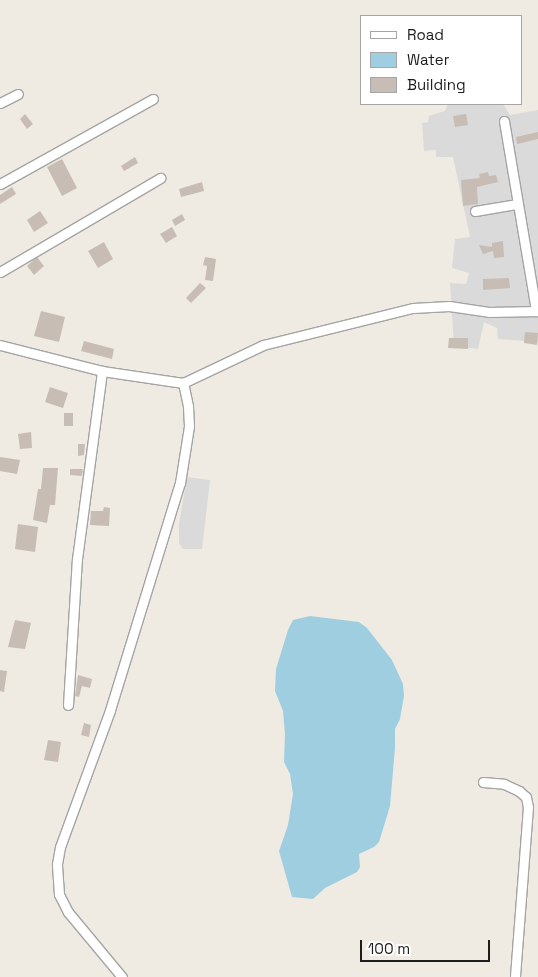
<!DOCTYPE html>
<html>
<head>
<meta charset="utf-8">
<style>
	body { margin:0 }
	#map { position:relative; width:538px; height:977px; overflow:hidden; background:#efebe2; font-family:"Space Grotesk",sans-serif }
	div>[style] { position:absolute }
	.residential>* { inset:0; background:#dbdada }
	.water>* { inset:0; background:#9fcee0 }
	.building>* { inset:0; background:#c7bdb5 }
	.roads { filter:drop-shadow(1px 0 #a4a4a4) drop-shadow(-1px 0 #a4a4a4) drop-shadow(0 1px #a4a4a4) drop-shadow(0 -1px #a4a4a4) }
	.minor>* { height:9px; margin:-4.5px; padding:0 4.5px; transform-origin:4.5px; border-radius:4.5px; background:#fff }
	span { translate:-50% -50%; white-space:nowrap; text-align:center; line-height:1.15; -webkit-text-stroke:4.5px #fff; paint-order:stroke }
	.legend { position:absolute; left:360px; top:15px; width:162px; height:90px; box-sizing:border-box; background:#fff; border:1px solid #a5a5a5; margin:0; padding:6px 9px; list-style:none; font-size:15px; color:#1d1d1d }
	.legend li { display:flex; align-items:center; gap:10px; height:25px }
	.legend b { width:25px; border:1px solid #a5a5a5 }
	.scale { position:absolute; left:360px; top:940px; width:130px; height:22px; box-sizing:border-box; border:2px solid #1d1d1d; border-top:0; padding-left:6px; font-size:15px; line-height:18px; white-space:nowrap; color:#1d1d1d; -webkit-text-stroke:4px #fff; paint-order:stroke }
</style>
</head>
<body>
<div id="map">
	<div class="residential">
		<i style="clip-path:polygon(448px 104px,503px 104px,510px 115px,538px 110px,538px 342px,498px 339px,497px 328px,484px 322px,478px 349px,454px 346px,450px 283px,466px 284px,469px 273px,452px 268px,455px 239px,470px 237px,453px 157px,436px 157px,436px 150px,424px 151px,422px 123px,428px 122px,429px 116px,445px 111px)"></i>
		<i style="clip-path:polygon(187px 477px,210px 480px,202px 549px,183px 549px,179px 543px,179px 524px)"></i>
	</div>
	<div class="water">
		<i style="clip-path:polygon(310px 616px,359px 622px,367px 628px,392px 660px,403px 684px,404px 696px,400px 719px,395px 729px,395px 748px,390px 806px,379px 842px,374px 847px,359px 854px,360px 867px,357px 872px,325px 888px,313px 899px,292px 897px,279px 851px,288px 825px,293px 794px,290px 774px,284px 762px,285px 734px,283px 711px,275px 691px,276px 669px,288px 630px,293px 620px)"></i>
	</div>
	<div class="building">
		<i style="clip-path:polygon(25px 114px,33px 124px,27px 129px,20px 119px)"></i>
		<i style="clip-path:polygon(466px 114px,468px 125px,455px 127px,453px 116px)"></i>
		<i style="clip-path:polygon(538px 132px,538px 139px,517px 144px,516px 137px)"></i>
		<i style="clip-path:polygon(135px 157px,138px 163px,124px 171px,121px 166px)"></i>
		<i style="clip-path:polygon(62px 159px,77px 188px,62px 196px,47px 167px)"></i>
		<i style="clip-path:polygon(488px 172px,489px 176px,496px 175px,498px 182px,477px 187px,478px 204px,463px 206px,461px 180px,480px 178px,479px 174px)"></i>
		<i style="clip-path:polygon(202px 182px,204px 191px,181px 197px,179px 189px)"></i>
		<i style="clip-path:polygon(12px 187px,16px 194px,0 204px,0 195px)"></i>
		<i style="clip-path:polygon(40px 211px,48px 223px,34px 232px,27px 220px)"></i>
		<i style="clip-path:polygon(182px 214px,185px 220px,175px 226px,172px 220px)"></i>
		<i style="clip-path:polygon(172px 227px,177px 236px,166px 243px,160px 234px)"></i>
		<i style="clip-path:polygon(503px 241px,504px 257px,494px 258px,493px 251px,483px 254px,479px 245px,492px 247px,492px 243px)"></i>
		<i style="clip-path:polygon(104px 242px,113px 259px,98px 268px,88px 251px)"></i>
		<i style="clip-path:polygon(37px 257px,44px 266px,34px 275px,27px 266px)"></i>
		<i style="clip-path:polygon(205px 257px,216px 259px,213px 281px,205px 280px,207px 266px,203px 265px)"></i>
		<i style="clip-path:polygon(509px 278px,510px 288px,483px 290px,483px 279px)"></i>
		<i style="clip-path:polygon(200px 283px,206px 288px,191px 303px,186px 298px)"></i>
		<i style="clip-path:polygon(41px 311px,65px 317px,59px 342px,34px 336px)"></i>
		<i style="clip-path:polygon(525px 332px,538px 333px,537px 345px,524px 343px)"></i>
		<i style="clip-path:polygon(449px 338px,468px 338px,468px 349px,448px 348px)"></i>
		<i style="clip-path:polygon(84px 341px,114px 349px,112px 359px,81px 351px)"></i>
		<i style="clip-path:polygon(50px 387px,68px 393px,63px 408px,45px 402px)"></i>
		<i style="clip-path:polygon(64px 413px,73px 413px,73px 426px,64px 426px)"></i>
		<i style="clip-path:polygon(31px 432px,32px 448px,20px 449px,18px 434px)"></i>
		<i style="clip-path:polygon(78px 444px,85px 444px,84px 455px,78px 456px)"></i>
		<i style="clip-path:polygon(0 457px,20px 460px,17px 474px,0 471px)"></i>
		<i style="clip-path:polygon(43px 468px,58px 468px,55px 505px,50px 505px,47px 523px,33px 520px,38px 489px,41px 489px)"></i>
		<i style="clip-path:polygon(70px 469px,83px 469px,82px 476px,70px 475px)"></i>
		<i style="clip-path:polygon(104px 507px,110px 508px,109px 526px,90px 525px,91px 511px,103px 511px)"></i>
		<i style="clip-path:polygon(18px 524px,38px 527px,35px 552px,15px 549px)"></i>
		<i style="clip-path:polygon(15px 620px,31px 623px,25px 649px,8px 647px)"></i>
		<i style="clip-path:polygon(0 670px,7px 671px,4px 692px,0 691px)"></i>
		<i style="clip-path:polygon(78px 675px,92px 679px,90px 688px,82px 686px,79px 697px,75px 696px)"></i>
		<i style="clip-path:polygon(84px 723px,91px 725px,89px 737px,81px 735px)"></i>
		<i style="clip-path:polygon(48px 740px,61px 742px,58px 762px,44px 760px)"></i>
	</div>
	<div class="roads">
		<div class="minor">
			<i style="left:0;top:103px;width:20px;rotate:-27deg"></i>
			<i style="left:504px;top:121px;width:193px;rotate:80.4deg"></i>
			<i style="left:0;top:184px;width:175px;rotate:-29.1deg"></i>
			<i style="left:475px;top:211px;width:43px;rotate:-9.5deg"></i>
			<i style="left:0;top:272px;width:186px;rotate:-30.4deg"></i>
			<i style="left:0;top:345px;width:105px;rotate:14.3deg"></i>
			<i style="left:102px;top:371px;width:82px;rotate:8.4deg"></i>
			<i style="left:183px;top:383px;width:89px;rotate:-25.4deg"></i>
			<i style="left:263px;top:345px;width:154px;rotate:-13.9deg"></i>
			<i style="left:413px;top:308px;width:36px;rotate:-3deg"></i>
			<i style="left:449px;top:306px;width:40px;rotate:8.5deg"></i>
			<i style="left:489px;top:312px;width:49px;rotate:-1.2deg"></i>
			<i style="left:68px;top:705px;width:146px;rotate:-86.5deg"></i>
			<i style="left:77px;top:559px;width:190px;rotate:-82.4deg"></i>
			<i style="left:483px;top:782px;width:21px;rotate:5deg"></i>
			<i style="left:504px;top:784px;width:17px;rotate:25deg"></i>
			<i style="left:519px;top:791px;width:9px;rotate:41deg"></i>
			<i style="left:526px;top:797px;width:10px;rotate:79deg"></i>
			<i style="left:528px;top:807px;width:170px;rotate:94.4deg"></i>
			<i style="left:122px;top:977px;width:85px;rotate:-129.7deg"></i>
			<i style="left:68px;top:912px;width:20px;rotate:-117deg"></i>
			<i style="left:59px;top:894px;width:30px;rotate:-94deg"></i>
			<i style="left:57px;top:864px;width:17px;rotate:-80deg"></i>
			<i style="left:60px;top:847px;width:146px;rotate:-69.9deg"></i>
			<i style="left:110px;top:710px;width:238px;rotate:-72.9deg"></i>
			<i style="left:180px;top:483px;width:58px;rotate:-81deg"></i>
			<i style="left:189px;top:426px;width:20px;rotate:-93deg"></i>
			<i style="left:188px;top:406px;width:24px;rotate:-102deg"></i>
		</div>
	</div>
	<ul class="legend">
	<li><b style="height:6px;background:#fff"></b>Road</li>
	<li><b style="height:14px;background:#9fcee0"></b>Water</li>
	<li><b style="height:14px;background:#c7bdb5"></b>Building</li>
	</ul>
	<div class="scale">100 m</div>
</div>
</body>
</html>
